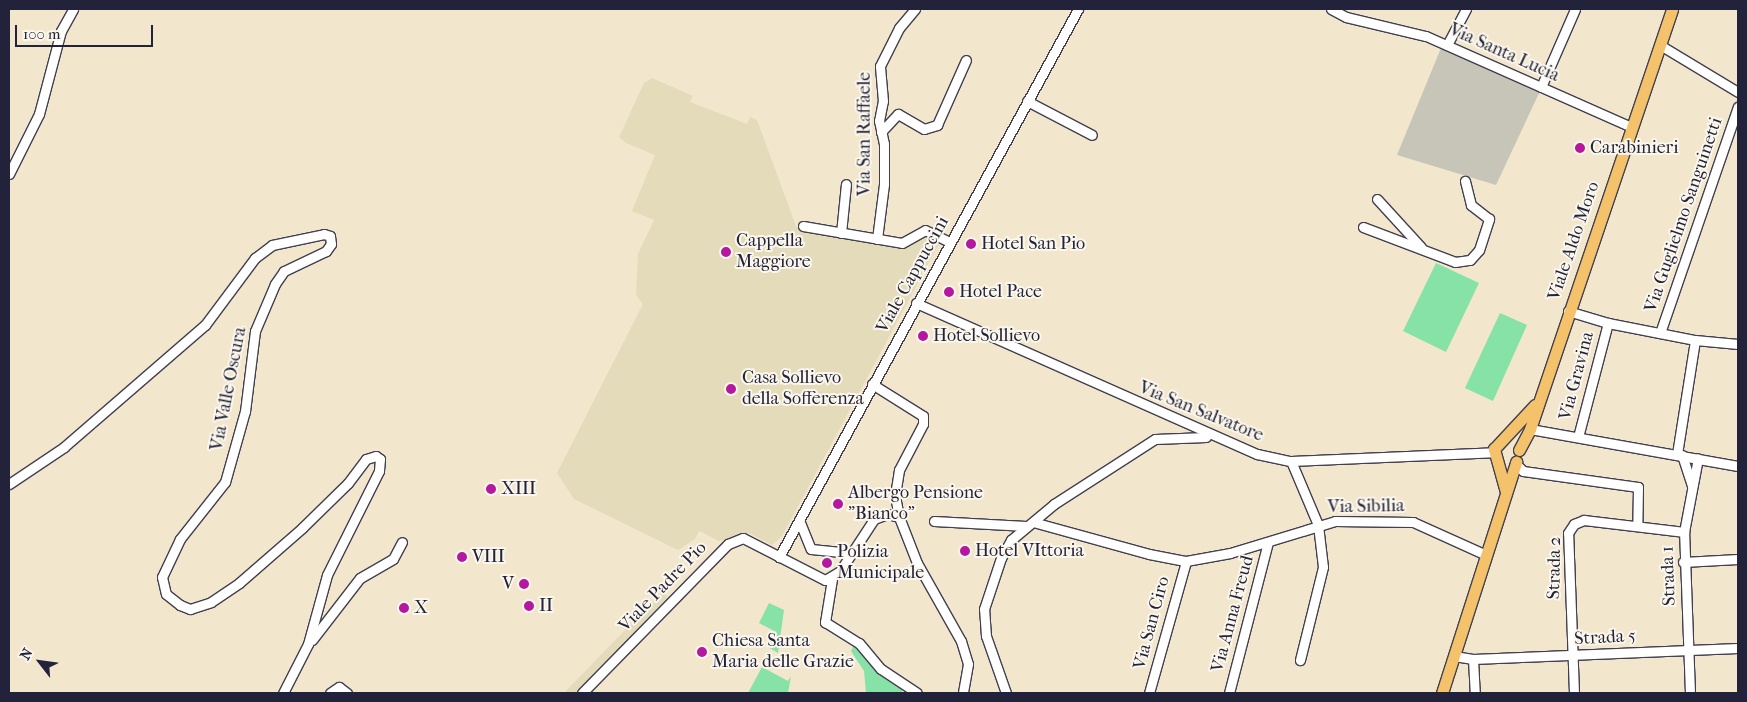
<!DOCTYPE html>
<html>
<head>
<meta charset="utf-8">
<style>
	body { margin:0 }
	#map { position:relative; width:1747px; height:702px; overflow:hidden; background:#f2e6cc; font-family:"IM FELL French Canon",serif }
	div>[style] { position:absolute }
	.built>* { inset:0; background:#e4dbba }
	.industrial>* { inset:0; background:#c6c5b8 }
	.green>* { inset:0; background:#87e2a7 }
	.roads { filter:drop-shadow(1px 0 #413f51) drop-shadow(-1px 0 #413f51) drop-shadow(0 1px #413f51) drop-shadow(0 -1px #413f51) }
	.minor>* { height:9px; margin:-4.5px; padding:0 4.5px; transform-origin:4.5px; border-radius:4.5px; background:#fff }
	.major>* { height:11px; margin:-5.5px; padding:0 5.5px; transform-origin:5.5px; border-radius:5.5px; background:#f3c26a }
	.dots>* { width:14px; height:14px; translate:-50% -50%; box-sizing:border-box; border:2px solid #fbf7ec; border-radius:50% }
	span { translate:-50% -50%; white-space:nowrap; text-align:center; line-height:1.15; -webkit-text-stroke:4px #fbf7ec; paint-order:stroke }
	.street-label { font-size:18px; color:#22223b }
	.poi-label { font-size:18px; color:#22223b }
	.left { translate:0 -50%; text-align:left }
	.right { translate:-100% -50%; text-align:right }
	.frame { position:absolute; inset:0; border:10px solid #22223b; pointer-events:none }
	.north { position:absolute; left:15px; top:637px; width:50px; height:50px; -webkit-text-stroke:4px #fbf7ec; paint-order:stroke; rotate:300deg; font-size:14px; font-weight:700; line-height:20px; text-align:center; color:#22223b }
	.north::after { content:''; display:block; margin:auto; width:18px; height:22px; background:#22223b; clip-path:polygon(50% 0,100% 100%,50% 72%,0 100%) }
	.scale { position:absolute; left:15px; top:25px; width:138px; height:22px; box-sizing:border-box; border:2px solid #22223b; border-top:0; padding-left:6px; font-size:15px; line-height:18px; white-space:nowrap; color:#22223b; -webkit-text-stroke:4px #fbf7ec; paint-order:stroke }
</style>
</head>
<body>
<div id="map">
	<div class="built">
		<i style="clip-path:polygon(652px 78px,693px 96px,690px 102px,747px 124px,750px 117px,757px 120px,796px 226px,801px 230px,904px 248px,923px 233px,940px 242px,782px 536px,772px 545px,749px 533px,719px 541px,699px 531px,695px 539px,678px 550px,574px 499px,557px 473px,643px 304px,636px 295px,638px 254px,654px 220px,632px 211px,655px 155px,626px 143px,619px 137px,644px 83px)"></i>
		<i style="clip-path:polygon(663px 591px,672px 604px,586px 693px,564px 693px)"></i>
	</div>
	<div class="industrial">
		<i style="clip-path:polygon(1441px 48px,1540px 91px,1496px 185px,1397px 155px)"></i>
	</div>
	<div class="green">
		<i style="clip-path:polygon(1436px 263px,1479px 283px,1446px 352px,1403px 331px)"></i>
		<i style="clip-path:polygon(1500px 313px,1527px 325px,1493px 401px,1465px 388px)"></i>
		<i style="clip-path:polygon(769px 603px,784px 610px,778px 653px,768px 647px,776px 632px,759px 623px)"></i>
		<i style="clip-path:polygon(854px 645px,879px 674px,902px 689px,902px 693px,866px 693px,864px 671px,851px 651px)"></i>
		<i style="clip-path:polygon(762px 667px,788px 681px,791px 676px,788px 693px,748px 693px)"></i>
	</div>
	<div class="roads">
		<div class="minor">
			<i style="left:1331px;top:9px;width:17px;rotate:28deg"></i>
			<i style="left:1346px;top:17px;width:82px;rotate:13.4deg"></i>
			<i style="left:1426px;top:36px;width:224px;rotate:23.9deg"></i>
			<i style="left:1447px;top:45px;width:41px;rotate:-62.2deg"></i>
			<i style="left:1660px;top:45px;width:91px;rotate:31.1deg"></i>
			<i style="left:1541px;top:87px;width:85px;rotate:-66.4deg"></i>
			<i style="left:1027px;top:101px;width:73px;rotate:27.6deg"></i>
			<i style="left:881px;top:132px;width:25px;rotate:-47deg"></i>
			<i style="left:898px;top:114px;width:30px;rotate:30deg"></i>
			<i style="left:924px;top:129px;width:14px;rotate:-17deg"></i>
			<i style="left:937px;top:125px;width:71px;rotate:-66deg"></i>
			<i style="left:9px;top:174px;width:67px;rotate:-63.4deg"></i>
			<i style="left:39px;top:114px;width:86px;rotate:-75.2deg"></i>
			<i style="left:61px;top:31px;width:25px;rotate:-61deg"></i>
			<i style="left:1377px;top:199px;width:65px;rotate:47.5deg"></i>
			<i style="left:803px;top:226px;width:100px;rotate:9.7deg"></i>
			<i style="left:902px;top:243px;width:26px;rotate:-29deg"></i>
			<i style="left:925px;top:230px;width:28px;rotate:26deg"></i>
			<i style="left:1363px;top:227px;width:98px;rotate:20.8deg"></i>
			<i style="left:1455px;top:262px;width:15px;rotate:-8deg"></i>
			<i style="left:1470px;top:260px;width:13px;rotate:-48deg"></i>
			<i style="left:1479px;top:250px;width:33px;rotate:-72deg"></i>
			<i style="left:1489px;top:219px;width:23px;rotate:-142deg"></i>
			<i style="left:1471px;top:205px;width:25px;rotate:-104deg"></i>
			<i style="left:841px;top:233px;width:49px;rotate:-84.2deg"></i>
			<i style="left:877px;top:239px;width:55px;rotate:-82.7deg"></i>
			<i style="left:884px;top:184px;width:40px;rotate:-90deg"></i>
			<i style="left:884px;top:144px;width:24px;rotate:-102deg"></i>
			<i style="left:879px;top:121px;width:20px;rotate:-79deg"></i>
			<i style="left:883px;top:101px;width:35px;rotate:-95deg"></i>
			<i style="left:880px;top:66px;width:42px;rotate:-63.4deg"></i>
			<i style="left:899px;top:28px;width:25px;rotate:-50deg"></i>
			<i style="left:916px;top:303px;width:373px;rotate:23.9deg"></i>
			<i style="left:1257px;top:454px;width:35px;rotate:12deg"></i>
			<i style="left:1291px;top:461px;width:203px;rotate:-2.5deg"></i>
			<i style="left:1568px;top:311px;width:42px;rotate:16.7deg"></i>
			<i style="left:1608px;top:323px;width:89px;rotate:11.1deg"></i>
			<i style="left:1695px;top:340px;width:43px;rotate:5.3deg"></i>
			<i style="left:1660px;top:333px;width:239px;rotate:-71deg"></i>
			<i style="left:872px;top:384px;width:60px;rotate:32.1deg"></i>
			<i style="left:923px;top:416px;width:8px;rotate:90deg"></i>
			<i style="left:923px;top:424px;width:52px;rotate:117.6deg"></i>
			<i style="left:899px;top:470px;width:26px;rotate:99deg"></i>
			<i style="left:895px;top:496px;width:21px;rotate:79deg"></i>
			<i style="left:899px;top:517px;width:49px;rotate:68.6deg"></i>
			<i style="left:917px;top:563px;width:90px;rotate:60.6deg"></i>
			<i style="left:961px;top:641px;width:24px;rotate:73deg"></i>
			<i style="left:968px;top:664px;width:29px;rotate:100deg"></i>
			<i style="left:1530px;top:429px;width:211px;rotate:10.1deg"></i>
			<i style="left:1578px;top:437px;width:118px;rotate:-75.3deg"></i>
			<i style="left:1677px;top:454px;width:115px;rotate:-81deg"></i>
			<i style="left:1682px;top:455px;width:33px;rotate:72deg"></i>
			<i style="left:1291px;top:461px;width:69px;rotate:67.1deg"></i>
			<i style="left:1318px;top:525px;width:42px;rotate:83.2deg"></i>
			<i style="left:1323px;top:567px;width:96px;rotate:103.9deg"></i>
			<i style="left:1515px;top:463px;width:11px;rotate:45deg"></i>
			<i style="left:1523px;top:471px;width:116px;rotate:7.9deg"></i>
			<i style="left:1638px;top:487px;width:39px;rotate:91deg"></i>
			<i style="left:9px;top:484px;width:66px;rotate:-33.9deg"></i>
			<i style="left:64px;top:447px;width:186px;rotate:-40.9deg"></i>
			<i style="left:205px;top:325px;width:84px;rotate:-53.3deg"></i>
			<i style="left:255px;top:258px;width:21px;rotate:-37deg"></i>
			<i style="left:272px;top:245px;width:53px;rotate:-11.9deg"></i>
			<i style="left:324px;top:234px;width:6px;rotate:18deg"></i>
			<i style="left:330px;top:236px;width:8px;rotate:83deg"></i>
			<i style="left:331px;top:244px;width:9px;rotate:126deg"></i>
			<i style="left:326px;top:251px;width:47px;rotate:154.5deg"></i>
			<i style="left:284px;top:271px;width:16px;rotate:125deg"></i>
			<i style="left:275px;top:284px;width:51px;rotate:113.1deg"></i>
			<i style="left:255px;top:331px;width:81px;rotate:97.1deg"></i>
			<i style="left:245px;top:411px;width:74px;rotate:105.7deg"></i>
			<i style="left:225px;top:482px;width:73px;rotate:128.3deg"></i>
			<i style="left:180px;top:539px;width:42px;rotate:115.3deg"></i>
			<i style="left:162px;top:577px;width:17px;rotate:77deg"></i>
			<i style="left:166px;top:594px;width:18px;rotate:38deg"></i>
			<i style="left:180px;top:605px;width:11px;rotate:22deg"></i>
			<i style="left:190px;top:609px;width:22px;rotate:-18deg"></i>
			<i style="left:211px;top:602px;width:34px;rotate:-34deg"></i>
			<i style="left:239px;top:583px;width:84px;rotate:-41.1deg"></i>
			<i style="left:302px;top:528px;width:64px;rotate:-44.4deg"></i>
			<i style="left:348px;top:483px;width:30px;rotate:-53deg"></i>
			<i style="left:366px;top:459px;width:10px;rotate:-17deg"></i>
			<i style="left:376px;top:456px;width:5px;rotate:37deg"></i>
			<i style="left:380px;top:459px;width:12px;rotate:95deg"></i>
			<i style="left:379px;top:471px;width:116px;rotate:116.6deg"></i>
			<i style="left:327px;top:575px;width:72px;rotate:105.4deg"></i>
			<i style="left:308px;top:644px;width:55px;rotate:117deg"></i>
			<i style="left:799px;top:520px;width:31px;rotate:68deg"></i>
			<i style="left:811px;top:549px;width:40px;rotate:5.7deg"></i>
			<i style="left:934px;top:521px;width:92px;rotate:3.1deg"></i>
			<i style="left:1033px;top:522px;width:120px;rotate:15.4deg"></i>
			<i style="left:1149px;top:554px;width:38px;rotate:11deg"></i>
			<i style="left:1186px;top:561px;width:45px;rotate:-10.3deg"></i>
			<i style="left:1230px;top:553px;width:110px;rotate:-16.9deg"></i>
			<i style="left:1335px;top:521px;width:78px;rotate:0.7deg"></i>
			<i style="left:1413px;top:522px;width:80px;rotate:24.3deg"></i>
			<i style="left:779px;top:557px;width:624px;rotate:-61.38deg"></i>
			<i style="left:1683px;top:562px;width:55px;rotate:-3.1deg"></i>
			<i style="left:832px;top:579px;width:44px;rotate:99.2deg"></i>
			<i style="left:825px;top:622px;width:40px;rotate:32deg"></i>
			<i style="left:859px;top:643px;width:34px;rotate:50deg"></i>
			<i style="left:881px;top:669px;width:43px;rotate:33.7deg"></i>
			<i style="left:312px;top:640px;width:78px;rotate:-52.3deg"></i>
			<i style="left:360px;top:578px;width:38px;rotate:-30deg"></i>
			<i style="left:393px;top:559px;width:19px;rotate:-62deg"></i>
			<i style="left:1454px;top:656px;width:19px;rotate:9deg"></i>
			<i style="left:1473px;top:659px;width:265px;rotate:-2.4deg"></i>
			<i style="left:1473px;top:659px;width:34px;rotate:87deg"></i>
			<i style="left:330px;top:693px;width:11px;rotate:-34deg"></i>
			<i style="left:339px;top:687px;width:10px;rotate:37deg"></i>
			<i style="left:582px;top:693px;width:209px;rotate:-45.6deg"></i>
			<i style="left:728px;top:544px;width:16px;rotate:-22deg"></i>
			<i style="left:743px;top:538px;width:92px;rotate:27.1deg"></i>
			<i style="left:825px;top:580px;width:17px;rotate:-31deg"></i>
			<i style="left:840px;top:571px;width:62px;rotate:-56.8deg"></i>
			<i style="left:874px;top:519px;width:14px;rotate:-21deg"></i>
			<i style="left:887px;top:514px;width:12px;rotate:14deg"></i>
			<i style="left:1006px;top:693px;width:60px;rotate:-109.3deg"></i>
			<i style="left:986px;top:636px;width:27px;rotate:-94deg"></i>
			<i style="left:984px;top:609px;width:54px;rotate:-71.6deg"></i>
			<i style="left:1001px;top:558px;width:21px;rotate:-61deg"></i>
			<i style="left:1011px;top:540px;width:56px;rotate:-39.9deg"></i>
			<i style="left:1054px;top:504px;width:120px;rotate:-32.8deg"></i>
			<i style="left:1155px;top:439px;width:51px;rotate:-2.2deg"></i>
			<i style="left:1149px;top:693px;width:137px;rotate:-74.3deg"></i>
			<i style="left:1229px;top:693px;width:156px;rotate:-75.5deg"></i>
			<i style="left:1574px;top:693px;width:160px;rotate:-92.1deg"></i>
			<i style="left:1568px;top:533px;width:11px;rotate:-56deg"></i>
			<i style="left:1574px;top:524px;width:11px;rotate:-22deg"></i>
			<i style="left:1584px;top:520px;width:101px;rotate:6.8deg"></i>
			<i style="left:1690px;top:693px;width:161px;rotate:-92.1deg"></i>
			<i style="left:1684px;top:532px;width:75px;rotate:-79.3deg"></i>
		</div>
		<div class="major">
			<i style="left:1519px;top:450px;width:24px;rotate:-62deg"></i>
			<i style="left:1530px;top:429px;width:443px;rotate:-71.3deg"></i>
			<i style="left:1506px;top:492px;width:45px;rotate:-105.6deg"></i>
			<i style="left:1494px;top:449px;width:60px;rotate:-47deg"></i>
			<i style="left:1442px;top:693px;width:243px;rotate:-72.2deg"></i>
		</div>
	</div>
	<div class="dots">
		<i style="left:1580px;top:148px;background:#b5179e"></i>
		<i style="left:971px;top:244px;background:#b5179e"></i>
		<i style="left:726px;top:252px;background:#b5179e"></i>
		<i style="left:949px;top:292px;background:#b5179e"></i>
		<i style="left:923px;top:336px;background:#b5179e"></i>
		<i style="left:731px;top:389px;background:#b5179e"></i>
		<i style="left:491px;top:489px;background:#b5179e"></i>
		<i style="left:838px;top:504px;background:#b5179e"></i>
		<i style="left:965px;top:551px;background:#b5179e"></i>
		<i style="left:462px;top:557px;background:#b5179e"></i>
		<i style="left:827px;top:563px;background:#b5179e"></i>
		<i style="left:524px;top:584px;background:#b5179e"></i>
		<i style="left:529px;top:606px;background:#b5179e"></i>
		<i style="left:404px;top:608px;background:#b5179e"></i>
		<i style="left:702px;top:652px;background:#b5179e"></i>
	</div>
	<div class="street-label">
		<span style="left:1504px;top:53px;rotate:24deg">Via Santa Lucia</span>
		<span style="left:865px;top:134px;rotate:-90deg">Via San Raffaele</span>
		<span style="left:1684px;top:215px;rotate:-71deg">Via Guglielmo Sanguinetti</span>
		<span style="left:1574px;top:241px;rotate:-71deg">Viale Aldo Moro</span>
		<span style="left:913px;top:275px;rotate:-61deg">Viale Cappuccini</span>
		<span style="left:1577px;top:376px;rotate:-75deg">Via Gravina</span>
		<span style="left:229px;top:389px;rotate:-79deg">Via Valle Oscura</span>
		<span style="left:1201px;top:412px;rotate:22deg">Via San Salvatore</span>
		<span style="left:1366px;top:507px;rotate:-1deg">Via Sibilia</span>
		<span style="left:1555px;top:568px;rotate:-89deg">Strada 2</span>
		<span style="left:1669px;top:576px;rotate:-92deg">Strada 1</span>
		<span style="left:663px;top:587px;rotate:-46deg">Viale Padre Pio</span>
		<span style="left:1233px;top:614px;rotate:-75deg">Via Anna Freud</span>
		<span style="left:1152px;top:623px;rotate:-75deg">Via San Ciro</span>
		<span style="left:1605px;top:638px;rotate:-3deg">Strada 5</span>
	</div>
	<div class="poi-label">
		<span class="left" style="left:1590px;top:148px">Carabinieri</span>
		<span class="left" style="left:736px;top:252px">Cappella<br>Maggiore</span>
		<span class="left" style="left:981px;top:244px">Hotel San Pio</span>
		<span class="left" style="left:959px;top:292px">Hotel Pace</span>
		<span class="left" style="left:933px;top:336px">Hotel Sollievo</span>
		<span class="left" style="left:742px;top:389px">Casa Sollievo<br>della Sofferenza</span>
		<span class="left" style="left:501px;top:489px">XIII</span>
		<span class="left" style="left:848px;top:504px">Albergo Pensione<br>"Bianco"</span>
		<span class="left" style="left:975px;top:551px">Hotel VIttoria</span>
		<span class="left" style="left:837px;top:563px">Polizia<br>Municipale</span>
		<span class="left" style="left:472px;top:557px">VIII</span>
		<span class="right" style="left:514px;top:584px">V</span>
		<span class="left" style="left:539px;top:606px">II</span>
		<span class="left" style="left:414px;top:608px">X</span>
		<span class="left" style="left:712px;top:652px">Chiesa Santa<br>Maria delle Grazie</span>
	</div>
	<div class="frame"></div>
	<div class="north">N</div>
	<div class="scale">100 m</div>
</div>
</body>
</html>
